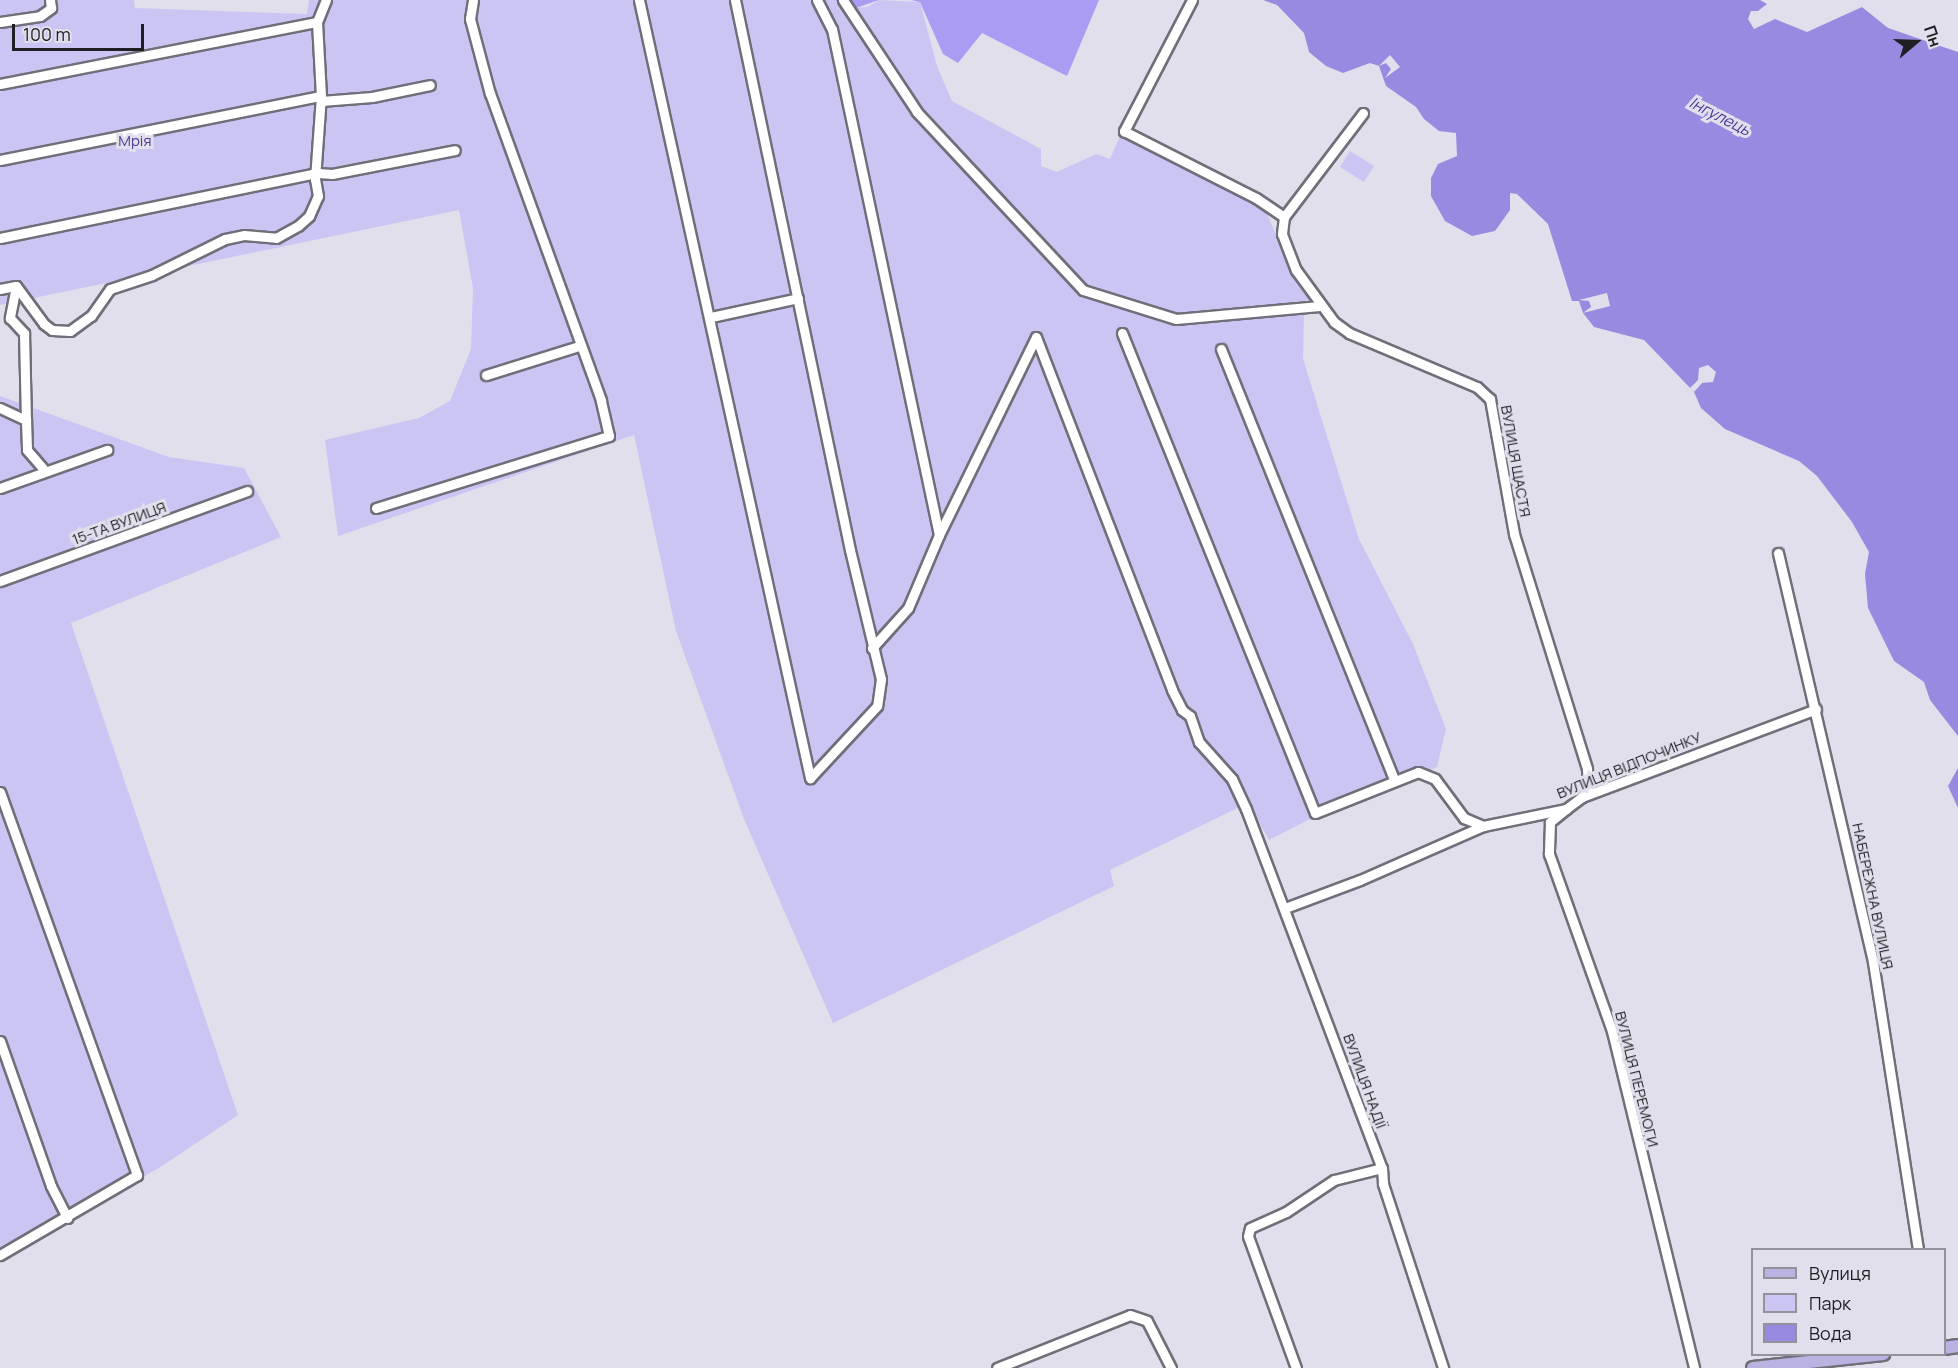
<!DOCTYPE html>
<html>
<head>
<meta charset="utf-8">
<style>
	body { margin:0 }
	#map { position:relative; width:1958px; height:1368px; overflow:hidden; background:#e0dfeb; font-family:Manrope,sans-serif }
	div>[style] { position:absolute }
	.green>* { inset:0; background:#cbc5f4 }
	.forest>* { inset:0; background:#aa9bf3 }
	.water>* { inset:0; background:#998ae1 }
	.pier>* { inset:0; background:#e0dfeb }
	.roads { filter:drop-shadow(2px 0 #706f79) drop-shadow(-2px 0 #706f79) drop-shadow(0 2px #706f79) drop-shadow(0 -2px #706f79) }
	.minor>* { height:9px; margin:-4.5px; padding:0 4.5px; transform-origin:4.5px; border-radius:4.5px; background:#fff }
	.major>* { height:12px; margin:-6px; padding:0 6px; transform-origin:6px; border-radius:6px; background:#bab2e1 }
	span { translate:-50% -50%; white-space:nowrap; text-align:center; line-height:1.15; -webkit-text-stroke:6px #e0dfeb; paint-order:stroke }
	.park-label { font-size:15px; color:#52369b }
	.street-label { font-size:15px; color:#1f1e23 }
	.water-label { font-size:16px; color:#51369b; font-style:italic }
	.legend { position:absolute; left:1751px; top:1248px; width:195px; height:108px; box-sizing:border-box; background:#e0dfeb; border:2px solid #93929b; margin:0; padding:8px 10px; list-style:none; font-size:18px; color:#1f1e23 }
	.legend li { display:flex; align-items:center; gap:12px; height:30px }
	.legend b { width:30px; border:2px solid #93929b }
	.north { position:absolute; left:1886px; top:12px; width:60px; height:60px; -webkit-text-stroke:4px #e0dfeb; paint-order:stroke; rotate:71deg; font-size:16px; font-weight:700; line-height:24px; text-align:center; color:#1f1e23 }
	.north::after { content:''; display:block; margin:auto; width:21px; height:27px; background:#1f1e23; clip-path:polygon(50% 0,100% 100%,50% 72%,0 100%) }
	.scale { position:absolute; left:12px; top:24px; width:132px; height:27px; box-sizing:border-box; border:3px solid #1f1e23; border-top:0; padding-left:8px; font-size:18px; line-height:21px; white-space:nowrap; color:#1f1e23; -webkit-text-stroke:4px #e0dfeb; paint-order:stroke }
</style>
</head>
<body>
<div id="map">
	<div class="green">
		<i style="clip-path:polygon(0 0,134px 0,135px 8px,307px 14px,309px 0,835px 0,847px 11px,914px 116px,1083px 294px,1175px 323px,1304px 311px,1303px 359px,1359px 539px,1413px 644px,1446px 729px,1437px 767px,1316px 816px,1269px 840px,1248px 803px,1110px 870px,1114px 886px,833px 1023px,744px 819px,676px 631px,634px 435px,338px 536px,325px 440px,419px 418px,450px 401px,471px 349px,473px 288px,459px 210px,0 305px)"></i>
		<i style="clip-path:polygon(879px 0,920px 2px,937px 66px,952px 101px,1041px 149px,1041px 166px,1057px 172px,1096px 154px,1110px 159px,1120px 136px,1265px 209px,1293px 273px,1311px 300px,1195px 315px,1176px 314px,1087px 288px,908px 91px,854px 8px,867px 7px)"></i>
		<i style="clip-path:polygon(1350px 151px,1374px 166px,1364px 182px,1340px 167px)"></i>
		<i style="clip-path:polygon(0 396px,169px 457px,244px 468px,281px 537px,71px 623px,238px 1115px,162px 1166px,0 1259px)"></i>
	</div>
	<div class="forest">
		<i style="clip-path:polygon(835px 0,879px 0,847px 11px)"></i>
		<i style="clip-path:polygon(911px 0,1099px 0,1067px 76px,982px 33px,958px 63px,943px 54px,920px 2px)"></i>
	</div>
	<div class="water">
		<i style="clip-path:polygon(1263px 0,1760px 0,1767px 4px,1758px 11px,1751px 11px,1748px 19px,1754px 29px,1775px 19px,1807px 32px,1862px 7px,1888px 28px,1958px 52px,1958px 736px,1930px 700px,1924px 682px,1894px 661px,1868px 608px,1865px 574px,1869px 552px,1852px 522px,1817px 476px,1799px 461px,1725px 429px,1701px 408px,1694px 392px,1644px 340px,1594px 327px,1583px 313px,1579px 301px,1572px 301px,1548px 224px,1517px 194px,1510px 193px,1510px 210px,1495px 231px,1472px 236px,1445px 221px,1431px 196px,1431px 178px,1438px 164px,1457px 156px,1456px 133px,1439px 131px,1424px 119px,1416px 107px,1386px 86px,1379px 66px,1370px 63px,1343px 73px,1326px 66px,1309px 52px,1304px 33px,1277px 5px)"></i>
		<i style="clip-path:polygon(1958px 768px,1958px 808px,1948px 786px)"></i>
	</div>
	<div class="pier">
		<i style="clip-path:polygon(1390px 55px,1400px 67px,1385px 78px,1391px 69px,1386px 63px,1379px 66px)"></i>
		<i style="clip-path:polygon(1607px 293px,1610px 306px,1583px 313px,1591px 307px,1589px 301px,1579px 300px)"></i>
		<i style="clip-path:polygon(1708px 365px,1716px 372px,1713px 382px,1702px 383px,1694px 392px,1690px 388px,1698px 380px,1699px 368px)"></i>
	</div>
	<div class="roads">
		<div class="minor">
			<i style="left:639px;top:0;width:797px;rotate:77.6deg"></i>
			<i style="left:735px;top:0;width:562px;rotate:78.19deg"></i>
			<i style="left:850px;top:550px;width:133px;rotate:76.5deg"></i>
			<i style="left:881px;top:679px;width:27px;rotate:98deg"></i>
			<i style="left:877px;top:706px;width:98px;rotate:132.9deg"></i>
			<i style="left:817px;top:0;width:33px;rotate:63deg"></i>
			<i style="left:832px;top:29px;width:517px;rotate:78.06deg"></i>
			<i style="left:939px;top:535px;width:79px;rotate:113deg"></i>
			<i style="left:908px;top:608px;width:54px;rotate:132deg"></i>
			<i style="left:843px;top:0;width:134px;rotate:56.5deg"></i>
			<i style="left:917px;top:112px;width:243px;rotate:47deg"></i>
			<i style="left:1083px;top:290px;width:97px;rotate:17.3deg"></i>
			<i style="left:1176px;top:319px;width:144px;rotate:-5.2deg"></i>
			<i style="left:1192px;top:0;width:148px;rotate:117.4deg"></i>
			<i style="left:1124px;top:131px;width:148px;rotate:26.9deg"></i>
			<i style="left:1256px;top:198px;width:34px;rotate:34deg"></i>
			<i style="left:0;top:22px;width:40px;rotate:-8.5deg"></i>
			<i style="left:40px;top:16px;width:14px;rotate:-36deg"></i>
			<i style="left:51px;top:8px;width:8px;rotate:-97deg"></i>
			<i style="left:0;top:84px;width:323px;rotate:-11.1deg"></i>
			<i style="left:321px;top:101px;width:51px;rotate:-4.5deg"></i>
			<i style="left:372px;top:97px;width:59px;rotate:-11.7deg"></i>
			<i style="left:1363px;top:113px;width:131px;rotate:127.2deg"></i>
			<i style="left:1284px;top:217px;width:17px;rotate:97deg"></i>
			<i style="left:1282px;top:234px;width:39px;rotate:69deg"></i>
			<i style="left:1296px;top:270px;width:64px;rotate:53.8deg"></i>
			<i style="left:1334px;top:322px;width:19px;rotate:36deg"></i>
			<i style="left:1349px;top:333px;width:139px;rotate:22.9deg"></i>
			<i style="left:1477px;top:387px;width:18px;rotate:43deg"></i>
			<i style="left:1490px;top:399px;width:137px;rotate:79.9deg"></i>
			<i style="left:1514px;top:534px;width:246px;rotate:72.7deg"></i>
			<i style="left:1587px;top:769px;width:18px;rotate:87deg"></i>
			<i style="left:1588px;top:787px;width:12px;rotate:121deg"></i>
			<i style="left:0;top:160px;width:327px;rotate:-11.3deg"></i>
			<i style="left:0;top:238px;width:325px;rotate:-11.6deg"></i>
			<i style="left:318px;top:173px;width:14px;rotate:4deg"></i>
			<i style="left:332px;top:174px;width:125px;rotate:-11deg"></i>
			<i style="left:16px;top:286px;width:47px;rotate:53.6deg"></i>
			<i style="left:44px;top:324px;width:10px;rotate:37deg"></i>
			<i style="left:52px;top:330px;width:18px;rotate:3deg"></i>
			<i style="left:70px;top:331px;width:26px;rotate:-36deg"></i>
			<i style="left:91px;top:316px;width:33px;rotate:-55deg"></i>
			<i style="left:110px;top:289px;width:44px;rotate:-18.4deg"></i>
			<i style="left:152px;top:275px;width:81px;rotate:-26.3deg"></i>
			<i style="left:225px;top:239px;width:19px;rotate:-12deg"></i>
			<i style="left:244px;top:235px;width:32px;rotate:5deg"></i>
			<i style="left:276px;top:238px;width:25px;rotate:-29deg"></i>
			<i style="left:298px;top:226px;width:15px;rotate:-42deg"></i>
			<i style="left:309px;top:216px;width:22px;rotate:-66deg"></i>
			<i style="left:318px;top:196px;width:17px;rotate:-100deg"></i>
			<i style="left:315px;top:179px;width:83px;rotate:-85.9deg"></i>
			<i style="left:321px;top:96px;width:74px;rotate:-93.1deg"></i>
			<i style="left:317px;top:22px;width:24px;rotate:-68deg"></i>
			<i style="left:0;top:289px;width:16px;rotate:-11deg"></i>
			<i style="left:16px;top:286px;width:33px;rotate:101deg"></i>
			<i style="left:10px;top:318px;width:21px;rotate:47deg"></i>
			<i style="left:24px;top:333px;width:87px;rotate:88.7deg"></i>
			<i style="left:711px;top:317px;width:89px;rotate:-12.3deg"></i>
			<i style="left:1122px;top:333px;width:517px;rotate:68.1deg"></i>
			<i style="left:1315px;top:813px;width:111px;rotate:-21.7deg"></i>
			<i style="left:1418px;top:772px;width:18px;rotate:22deg"></i>
			<i style="left:1435px;top:779px;width:49px;rotate:53.4deg"></i>
			<i style="left:1464px;top:818px;width:21px;rotate:23deg"></i>
			<i style="left:1036px;top:337px;width:378px;rotate:68.9deg"></i>
			<i style="left:1172px;top:690px;width:22px;rotate:63deg"></i>
			<i style="left:1182px;top:710px;width:10px;rotate:37deg"></i>
			<i style="left:1190px;top:716px;width:28px;rotate:71deg"></i>
			<i style="left:1199px;top:742px;width:50px;rotate:48.3deg"></i>
			<i style="left:1232px;top:779px;width:33px;rotate:65deg"></i>
			<i style="left:1246px;top:809px;width:384px;rotate:69.3deg"></i>
			<i style="left:1382px;top:1168px;width:16px;rotate:86deg"></i>
			<i style="left:1383px;top:1184px;width:194px;rotate:71.9deg"></i>
			<i style="left:1221px;top:349px;width:464px;rotate:68.1deg"></i>
			<i style="left:486px;top:375px;width:97px;rotate:-17.3deg"></i>
			<i style="left:0;top:408px;width:29px;rotate:25deg"></i>
			<i style="left:26px;top:420px;width:30px;rotate:88deg"></i>
			<i style="left:27px;top:450px;width:28px;rotate:49deg"></i>
			<i style="left:0;top:488px;width:114px;rotate:-19.6deg"></i>
			<i style="left:376px;top:508px;width:244px;rotate:-17.2deg"></i>
			<i style="left:609px;top:436px;width:37px;rotate:-103deg"></i>
			<i style="left:601px;top:400px;width:326px;rotate:-109.9deg"></i>
			<i style="left:490px;top:94px;width:78px;rotate:-104.9deg"></i>
			<i style="left:470px;top:19px;width:19px;rotate:-81deg"></i>
			<i style="left:939px;top:535px;width:220px;rotate:-63.9deg"></i>
			<i style="left:1778px;top:553px;width:420px;rotate:76.9deg"></i>
			<i style="left:1873px;top:962px;width:291px;rotate:81.1deg"></i>
			<i style="left:0;top:581px;width:263px;rotate:-20deg"></i>
			<i style="left:0;top:792px;width:407px;rotate:70.3deg"></i>
			<i style="left:137px;top:1175px;width:159px;rotate:149.7deg"></i>
			<i style="left:1566px;top:809px;width:21px;rotate:141deg"></i>
			<i style="left:1550px;top:822px;width:32px;rotate:92deg"></i>
			<i style="left:1549px;top:854px;width:188px;rotate:70.4deg"></i>
			<i style="left:1612px;top:1031px;width:347px;rotate:76.3deg"></i>
			<i style="left:1285px;top:908px;width:80px;rotate:-20.5deg"></i>
			<i style="left:1360px;top:880px;width:134px;rotate:-23.7deg"></i>
			<i style="left:1483px;top:826px;width:85px;rotate:-11.6deg"></i>
			<i style="left:1566px;top:809px;width:20px;rotate:-37deg"></i>
			<i style="left:1582px;top:797px;width:250px;rotate:-20.6deg"></i>
			<i style="left:0;top:1041px;width:154px;rotate:70.6deg"></i>
			<i style="left:51px;top:1186px;width:36px;rotate:63deg"></i>
			<i style="left:997px;top:1368px;width:143px;rotate:-21.7deg"></i>
			<i style="left:1130px;top:1315px;width:18px;rotate:19deg"></i>
			<i style="left:1147px;top:1321px;width:53px;rotate:62.9deg"></i>
			<i style="left:1296px;top:1368px;width:140px;rotate:-110deg"></i>
			<i style="left:1248px;top:1236px;width:8px;rotate:-76deg"></i>
			<i style="left:1250px;top:1228px;width:39px;rotate:-24deg"></i>
			<i style="left:1286px;top:1212px;width:58px;rotate:-33.7deg"></i>
			<i style="left:1334px;top:1180px;width:49px;rotate:-14deg"></i>
		</div>
		<div class="major">
			<i style="left:1944px;top:1348px;width:14px;rotate:-8deg"></i>
			<i style="left:1753px;top:1368px;width:131px;rotate:-6.1deg"></i>
		</div>
	</div>
	<div class="park-label">
		<span style="left:135px;top:141px">Мрія</span>
	</div>
	<div class="street-label">
		<span style="left:1516px;top:461px;rotate:80deg">ВУЛИЦЯ ЩАСТЯ</span>
		<span style="left:119px;top:523px;rotate:-20deg">15-ТА ВУЛИЦЯ</span>
		<span style="left:1629px;top:765px;rotate:-22deg">ВУЛИЦЯ ВІДПОЧИНКУ</span>
		<span style="left:1873px;top:896px;rotate:78deg">НАБЕРЕЖНА ВУЛИЦЯ</span>
		<span style="left:1637px;top:1079px;rotate:76deg">ВУЛИЦЯ ПЕРЕМОГИ</span>
		<span style="left:1365px;top:1081px;rotate:70deg">ВУЛИЦЯ НАДІЇ</span>
	</div>
	<div class="water-label">
		<span style="left:1720px;top:116px;rotate:27deg">Інгулець</span>
	</div>
	<ul class="legend">
	<li><b style="height:8px;background:#bab2e1"></b>Вулиця</li>
	<li><b style="height:16px;background:#cbc5f4"></b>Парк</li>
	<li><b style="height:16px;background:#998ae1"></b>Вода</li>
	</ul>
	<div class="north">Пн</div>
	<div class="scale">100 m</div>
</div>
</body>
</html>
